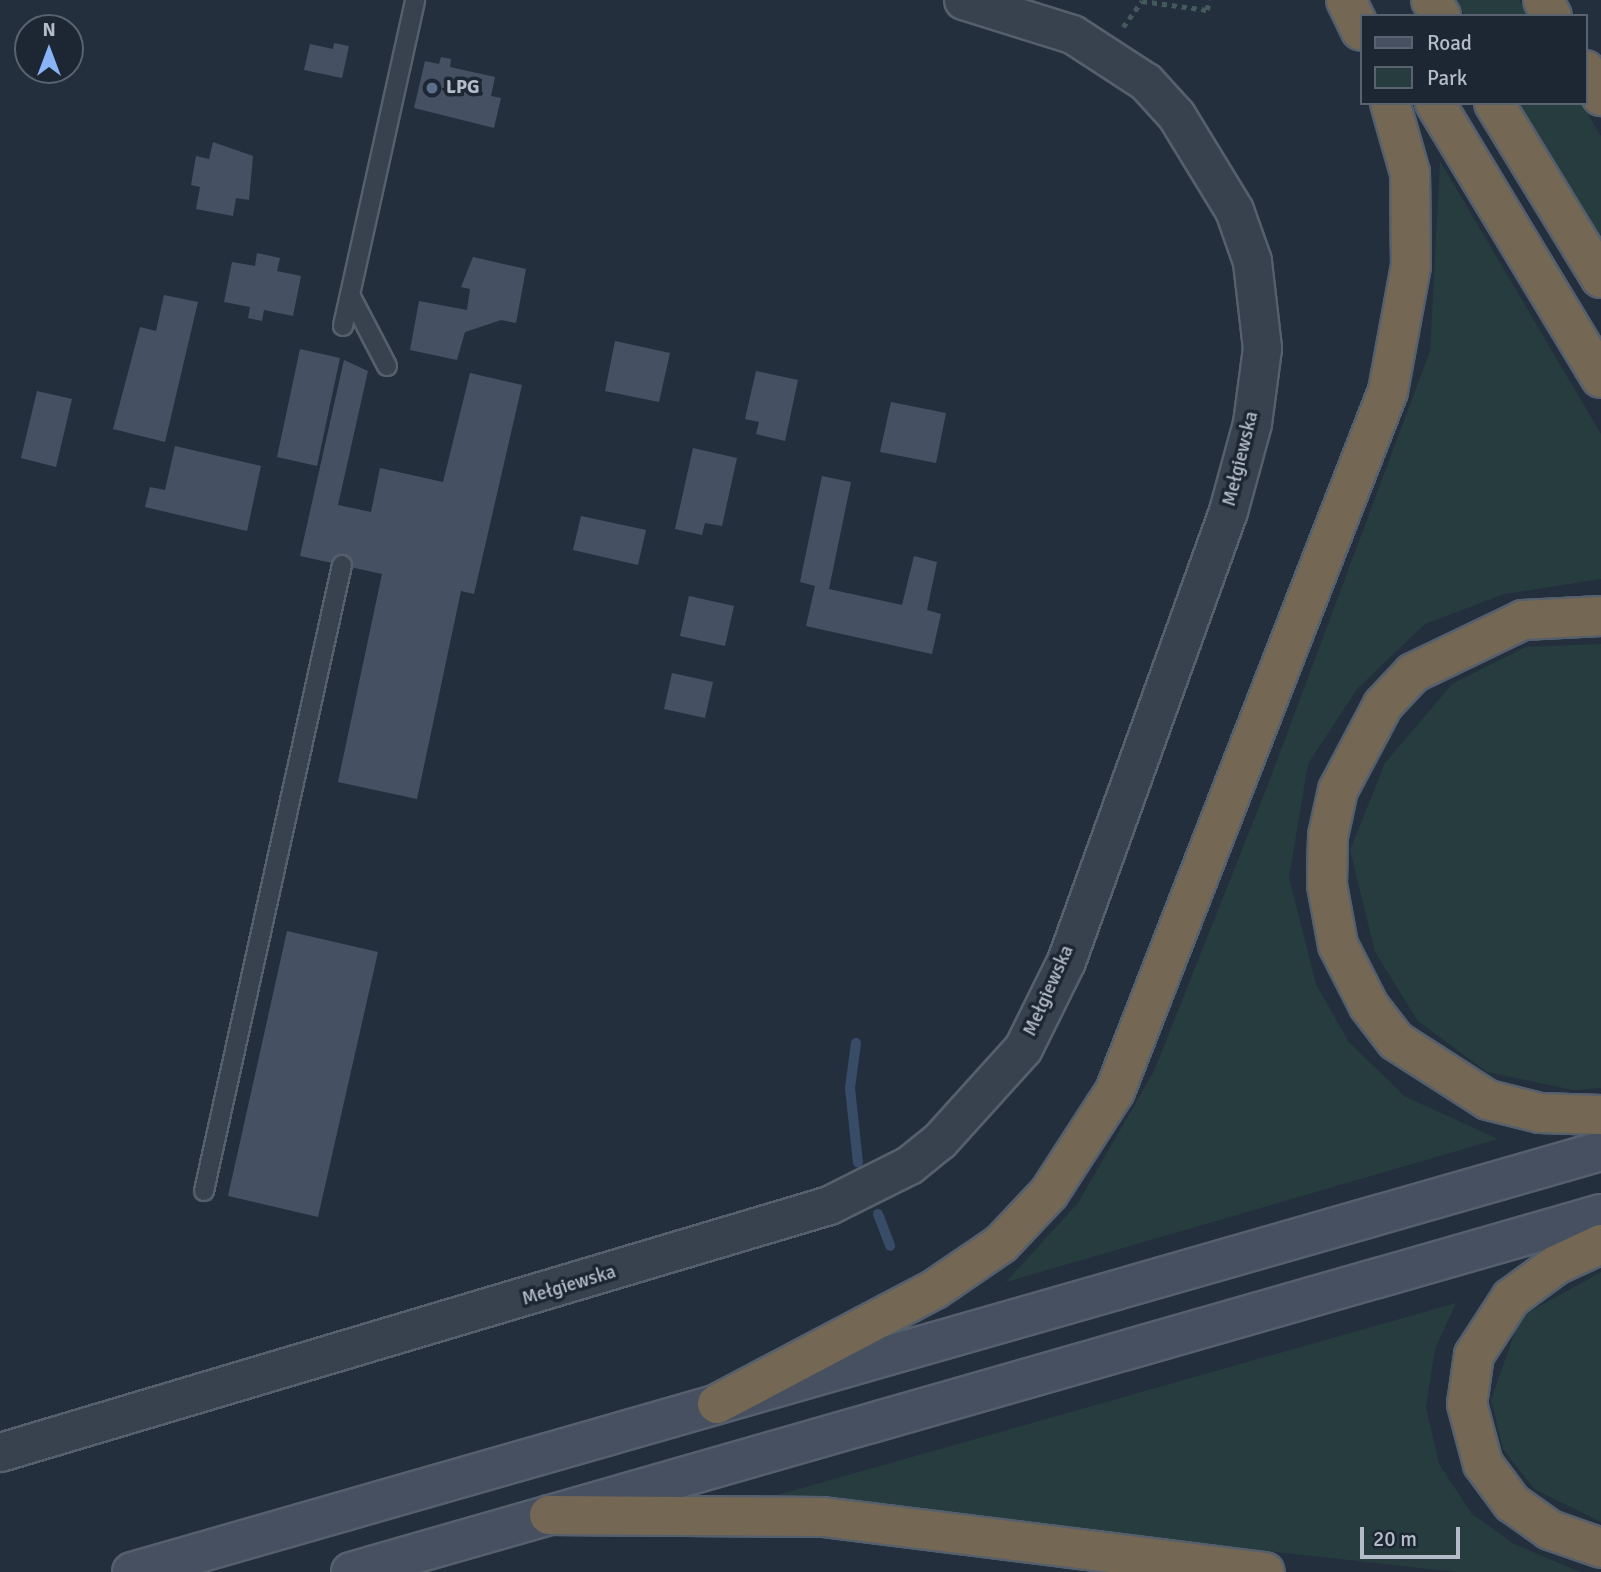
<!DOCTYPE html>
<html>
<head>
<meta charset="utf-8">
<style>
	body { margin:0 }
	#map { position:relative; width:1601px; height:1572px; overflow:hidden; background:#242f3e; font-family:Signika,sans-serif }
	div>[style] { position:absolute }
	.green>* { inset:0; background:#263c3f }
	.stream>* { height:10px; margin:-5px; padding:0 5px; transform-origin:5px; border-radius:5px; background:#394c67 }
	.building>* { inset:0; background:#455162 }
	.path>* { height:4.5px; margin-top:-2.25px; transform-origin:0; background:repeating-linear-gradient(90deg,#44595c 0 5px,transparent 0 10px) }
	.roads { filter:drop-shadow(2px 0 #565f6c) drop-shadow(-2px 0 #565f6c) drop-shadow(0 2px #565f6c) drop-shadow(0 -2px #565f6c) }
	.lane>* { height:18px; margin:-9px; padding:0 9px; transform-origin:9px; border-radius:9px; background:#38414e }
	.street>* { height:37px; margin:-18.5px; padding:0 18.5px; transform-origin:18.5px; border-radius:18.5px; background:#38414e }
	.secondary>* { height:38px; margin:-19px; padding:0 19px; transform-origin:19px; border-radius:19px; background:#465061 }
	.highway>* { height:38px; margin:-19px; padding:0 19px; transform-origin:19px; border-radius:19px; background:#746855 }
	.dots>* { width:19px; height:19px; translate:-50% -50%; box-sizing:border-box; border:4px solid #1d2633; border-radius:50% }
	span { translate:-50% -50%; white-space:nowrap; text-align:center; line-height:1.15; -webkit-text-stroke:7px #1d2633; paint-order:stroke }
	.poi-label { font-size:19px; color:#b4bcc9; font-weight:700 }
	.left { translate:0 -50%; text-align:left }
	.street-label { font-size:19px; color:#b4bcc9 }
	.legend { position:absolute; left:1360px; top:14px; width:228px; height:91px; box-sizing:border-box; background:#1d2633; border:2px solid #59626f; margin:0; padding:9px 12px; list-style:none; font-size:21px; color:#b4bcc9 }
	.legend li { display:flex; align-items:center; gap:14px; height:35px }
	.legend b { width:35px; border:2px solid #59626f }
	.north { position:absolute; left:14px; top:14px; width:70px; height:70px; box-sizing:border-box; background:#1d2633; border:2px solid #59626f; border-radius:50%; rotate:0deg; font-size:19px; font-weight:700; line-height:28px; text-align:center; color:#b4bcc9 }
	.north::after { content:''; display:block; margin:auto; width:24px; height:32px; background:#8ab4f8; clip-path:polygon(50% 0,100% 100%,50% 72%,0 100%) }
	.scale { position:absolute; left:1360px; top:1527px; width:100px; height:32px; box-sizing:border-box; border:4px solid #b4bcc9; border-top:0; padding-left:9px; font-size:21px; line-height:24px; white-space:nowrap; color:#b4bcc9; -webkit-text-stroke:5px #1d2633; paint-order:stroke }
</style>
</head>
<body>
<div id="map">
	<div class="green">
		<i style="clip-path:polygon(1456px 0,1519px 0,1529px 16px,1465px 16px)"></i>
		<i style="clip-path:polygon(1518px 103px,1581px 103px,1601px 136px,1601px 240px)"></i>
		<i style="clip-path:polygon(1440px 161px,1601px 434px,1601px 579px,1504px 594px,1425px 624px,1357px 689px,1308px 764px,1289px 878px,1316px 984px,1348px 1041px,1404px 1096px,1498px 1139px,1006px 1282px,1078px 1203px,1154px 1071px,1269px 782px,1430px 351px)"></i>
		<i style="clip-path:polygon(1601px 644px,1601px 1088px,1573px 1090px,1487px 1072px,1418px 1021px,1375px 952px,1350px 850px,1385px 763px,1452px 684px,1526px 647px)"></i>
		<i style="clip-path:polygon(1601px 1272px,1601px 1522px,1534px 1489px,1503px 1449px,1491px 1400px,1520px 1317px)"></i>
		<i style="clip-path:polygon(1456px 1303px,1435px 1349px,1426px 1407px,1439px 1464px,1472px 1514px,1514px 1544px,1580px 1572px,1456px 1572px,774px 1496px)"></i>
	</div>
	<div class="stream">
		<i style="left:856px;top:1043px;width:45px;rotate:97.6deg"></i>
		<i style="left:850px;top:1088px;width:75px;rotate:83.9deg"></i>
		<i style="left:878px;top:1214px;width:34px;rotate:69deg"></i>
	</div>
	<div class="building">
		<i style="clip-path:polygon(334px 43px,349px 46px,342px 78px,304px 70px,310px 44px,333px 49px)"></i>
		<i style="clip-path:polygon(441px 57px,451px 59px,450px 67px,495px 77px,491px 96px,501px 98px,494px 128px,414px 108px,425px 61px,439px 64px)"></i>
		<i style="clip-path:polygon(213px 142px,253px 156px,249px 200px,236px 198px,233px 216px,196px 209px,200px 187px,191px 185px,196px 156px,209px 159px)"></i>
		<i style="clip-path:polygon(257px 253px,280px 258px,277px 271px,301px 276px,293px 316px,264px 310px,262px 321px,248px 318px,250px 307px,224px 302px,232px 262px,255px 266px)"></i>
		<i style="clip-path:polygon(473px 257px,526px 269px,516px 323px,501px 320px,465px 332px,457px 360px,410px 350px,419px 301px,467px 310px,470px 289px,461px 287px)"></i>
		<i style="clip-path:polygon(164px 295px,198px 302px,165px 442px,113px 429px,140px 327px,156px 331px)"></i>
		<i style="clip-path:polygon(615px 341px,670px 353px,659px 402px,605px 391px)"></i>
		<i style="clip-path:polygon(300px 349px,340px 358px,317px 466px,277px 457px)"></i>
		<i style="clip-path:polygon(344px 360px,368px 371px,338px 505px,371px 512px,380px 468px,443px 482px,470px 373px,522px 385px,474px 594px,461px 591px,417px 799px,338px 782px,382px 574px,300px 556px)"></i>
		<i style="clip-path:polygon(756px 371px,798px 380px,785px 441px,756px 434px,759px 422px,745px 419px)"></i>
		<i style="clip-path:polygon(37px 391px,72px 399px,56px 467px,21px 458px)"></i>
		<i style="clip-path:polygon(891px 402px,946px 413px,936px 463px,880px 452px)"></i>
		<i style="clip-path:polygon(175px 446px,261px 466px,247px 531px,145px 507px,150px 487px,165px 490px)"></i>
		<i style="clip-path:polygon(693px 448px,737px 458px,722px 526px,705px 523px,702px 535px,675px 529px)"></i>
		<i style="clip-path:polygon(822px 476px,851px 482px,829px 589px,902px 605px,914px 556px,937px 562px,927px 610px,941px 614px,932px 654px,806px 626px,815px 586px,800px 582px)"></i>
		<i style="clip-path:polygon(581px 516px,646px 530px,638px 565px,573px 550px)"></i>
		<i style="clip-path:polygon(689px 596px,734px 606px,725px 646px,680px 636px)"></i>
		<i style="clip-path:polygon(672px 673px,713px 682px,705px 718px,664px 709px)"></i>
		<i style="clip-path:polygon(287px 931px,378px 952px,318px 1217px,228px 1196px)"></i>
	</div>
	<div class="path">
		<i style="left:1123px;top:27px;width:32px;rotate:-54deg"></i>
		<i style="left:1142px;top:1px;width:66px;rotate:7.9deg"></i>
		<i style="left:1207px;top:10px;width:10px;rotate:-79deg"></i>
	</div>
	<div class="roads">
		<div class="lane">
			<i style="left:350px;top:295px;width:80px;rotate:62.5deg"></i>
			<i style="left:343px;top:326px;width:334px;rotate:-77.5deg"></i>
			<i style="left:204px;top:1191px;width:641px;rotate:-77.57deg"></i>
		</div>
		<div class="street">
			<i style="left:0;top:1452px;width:865px;rotate:-16.59deg"></i>
			<i style="left:829px;top:1205px;width:89px;rotate:-26.6deg"></i>
			<i style="left:909px;top:1165px;width:38px;rotate:-39deg"></i>
			<i style="left:939px;top:1141px;width:125px;rotate:-47.9deg"></i>
			<i style="left:1023px;top:1048px;width:97px;rotate:-63.7deg"></i>
			<i style="left:1066px;top:961px;width:478px;rotate:-70.2deg"></i>
			<i style="left:1228px;top:511px;width:91px;rotate:-74.7deg"></i>
			<i style="left:1252px;top:423px;width:76px;rotate:-82.4deg"></i>
			<i style="left:1262px;top:348px;width:88px;rotate:-96.6deg"></i>
			<i style="left:1252px;top:261px;width:54px;rotate:-109.4deg"></i>
			<i style="left:1234px;top:210px;width:111px;rotate:-121.4deg"></i>
			<i style="left:1176px;top:115px;width:45px;rotate:-132.3deg"></i>
			<i style="left:1146px;top:82px;width:88px;rotate:-147deg"></i>
			<i style="left:1072px;top:34px;width:114px;rotate:-162.7deg"></i>
		</div>
		<div class="secondary">
			<i style="left:132px;top:1572px;width:1528px;rotate:-15.99deg"></i>
			<i style="left:351px;top:1572px;width:1300px;rotate:-15.98deg"></i>
		</div>
		<div class="highway">
			<i style="left:1346px;top:0;width:34px;rotate:64deg"></i>
			<i style="left:1431px;top:0;width:19px;rotate:58deg"></i>
			<i style="left:1543px;top:0;width:18px;rotate:61deg"></i>
			<i style="left:1585px;top:70px;width:31px;rotate:58deg"></i>
			<i style="left:1435px;top:103px;width:321px;rotate:58.9deg"></i>
			<i style="left:1494px;top:103px;width:205px;rotate:58.6deg"></i>
			<i style="left:1601px;top:616px;width:78px;rotate:177.1deg"></i>
			<i style="left:1523px;top:620px;width:122px;rotate:154.3deg"></i>
			<i style="left:1413px;top:673px;width:44px;rotate:133.2deg"></i>
			<i style="left:1383px;top:705px;width:96px;rotate:117.9deg"></i>
			<i style="left:1338px;top:790px;width:47px;rotate:102.3deg"></i>
			<i style="left:1328px;top:836px;width:49px;rotate:91.2deg"></i>
			<i style="left:1327px;top:885px;width:61px;rotate:79.6deg"></i>
			<i style="left:1338px;top:945px;width:68px;rotate:63.1deg"></i>
			<i style="left:1369px;top:1006px;width:44px;rotate:52.4deg"></i>
			<i style="left:1396px;top:1041px;width:109px;rotate:32.7deg"></i>
			<i style="left:1488px;top:1100px;width:54px;rotate:14deg"></i>
			<i style="left:1540px;top:1113px;width:61px;rotate:1.9deg"></i>
			<i style="left:1601px;top:1244px;width:50px;rotate:155deg"></i>
			<i style="left:1556px;top:1265px;width:56px;rotate:143.7deg"></i>
			<i style="left:1511px;top:1298px;width:68px;rotate:123deg"></i>
			<i style="left:1474px;top:1355px;width:49px;rotate:98.1deg"></i>
			<i style="left:1467px;top:1404px;width:62px;rotate:75.1deg"></i>
			<i style="left:1483px;top:1464px;width:49px;rotate:53.4deg"></i>
			<i style="left:1512px;top:1503px;width:47px;rotate:35.4deg"></i>
			<i style="left:1550px;top:1530px;width:54px;rotate:19.4deg"></i>
			<i style="left:717px;top:1404px;width:246px;rotate:-27.8deg"></i>
			<i style="left:935px;top:1289px;width:80px;rotate:-34.3deg"></i>
			<i style="left:1001px;top:1244px;width:70px;rotate:-46.7deg"></i>
			<i style="left:1049px;top:1193px;width:121px;rotate:-57.1deg"></i>
			<i style="left:1115px;top:1091px;width:751px;rotate:-68.69deg"></i>
			<i style="left:1388px;top:391px;width:127px;rotate:-79.6deg"></i>
			<i style="left:1411px;top:266px;width:93px;rotate:-90.6deg"></i>
			<i style="left:1410px;top:173px;width:73px;rotate:-105.9deg"></i>
			<i style="left:549px;top:1515px;width:274px;rotate:0.4deg"></i>
			<i style="left:823px;top:1517px;width:445px;rotate:7.1deg"></i>
		</div>
	</div>
	<div class="dots">
		<i style="left:432px;top:88px;background:#5c6f8a"></i>
	</div>
	<div class="poi-label">
		<span class="left" style="left:446px;top:88px">LPG</span>
	</div>
	<div class="street-label">
		<span style="left:1241px;top:459px;rotate:-76deg">Mełgiewska</span>
		<span style="left:1049px;top:991px;rotate:-66deg">Mełgiewska</span>
		<span style="left:569px;top:1286px;rotate:-17deg">Mełgiewska</span>
	</div>
	<ul class="legend">
	<li><b style="height:9px;background:#465061"></b>Road</li>
	<li><b style="height:19px;background:#263c3f"></b>Park</li>
	</ul>
	<div class="north">N</div>
	<div class="scale">20 m</div>
</div>
</body>
</html>
